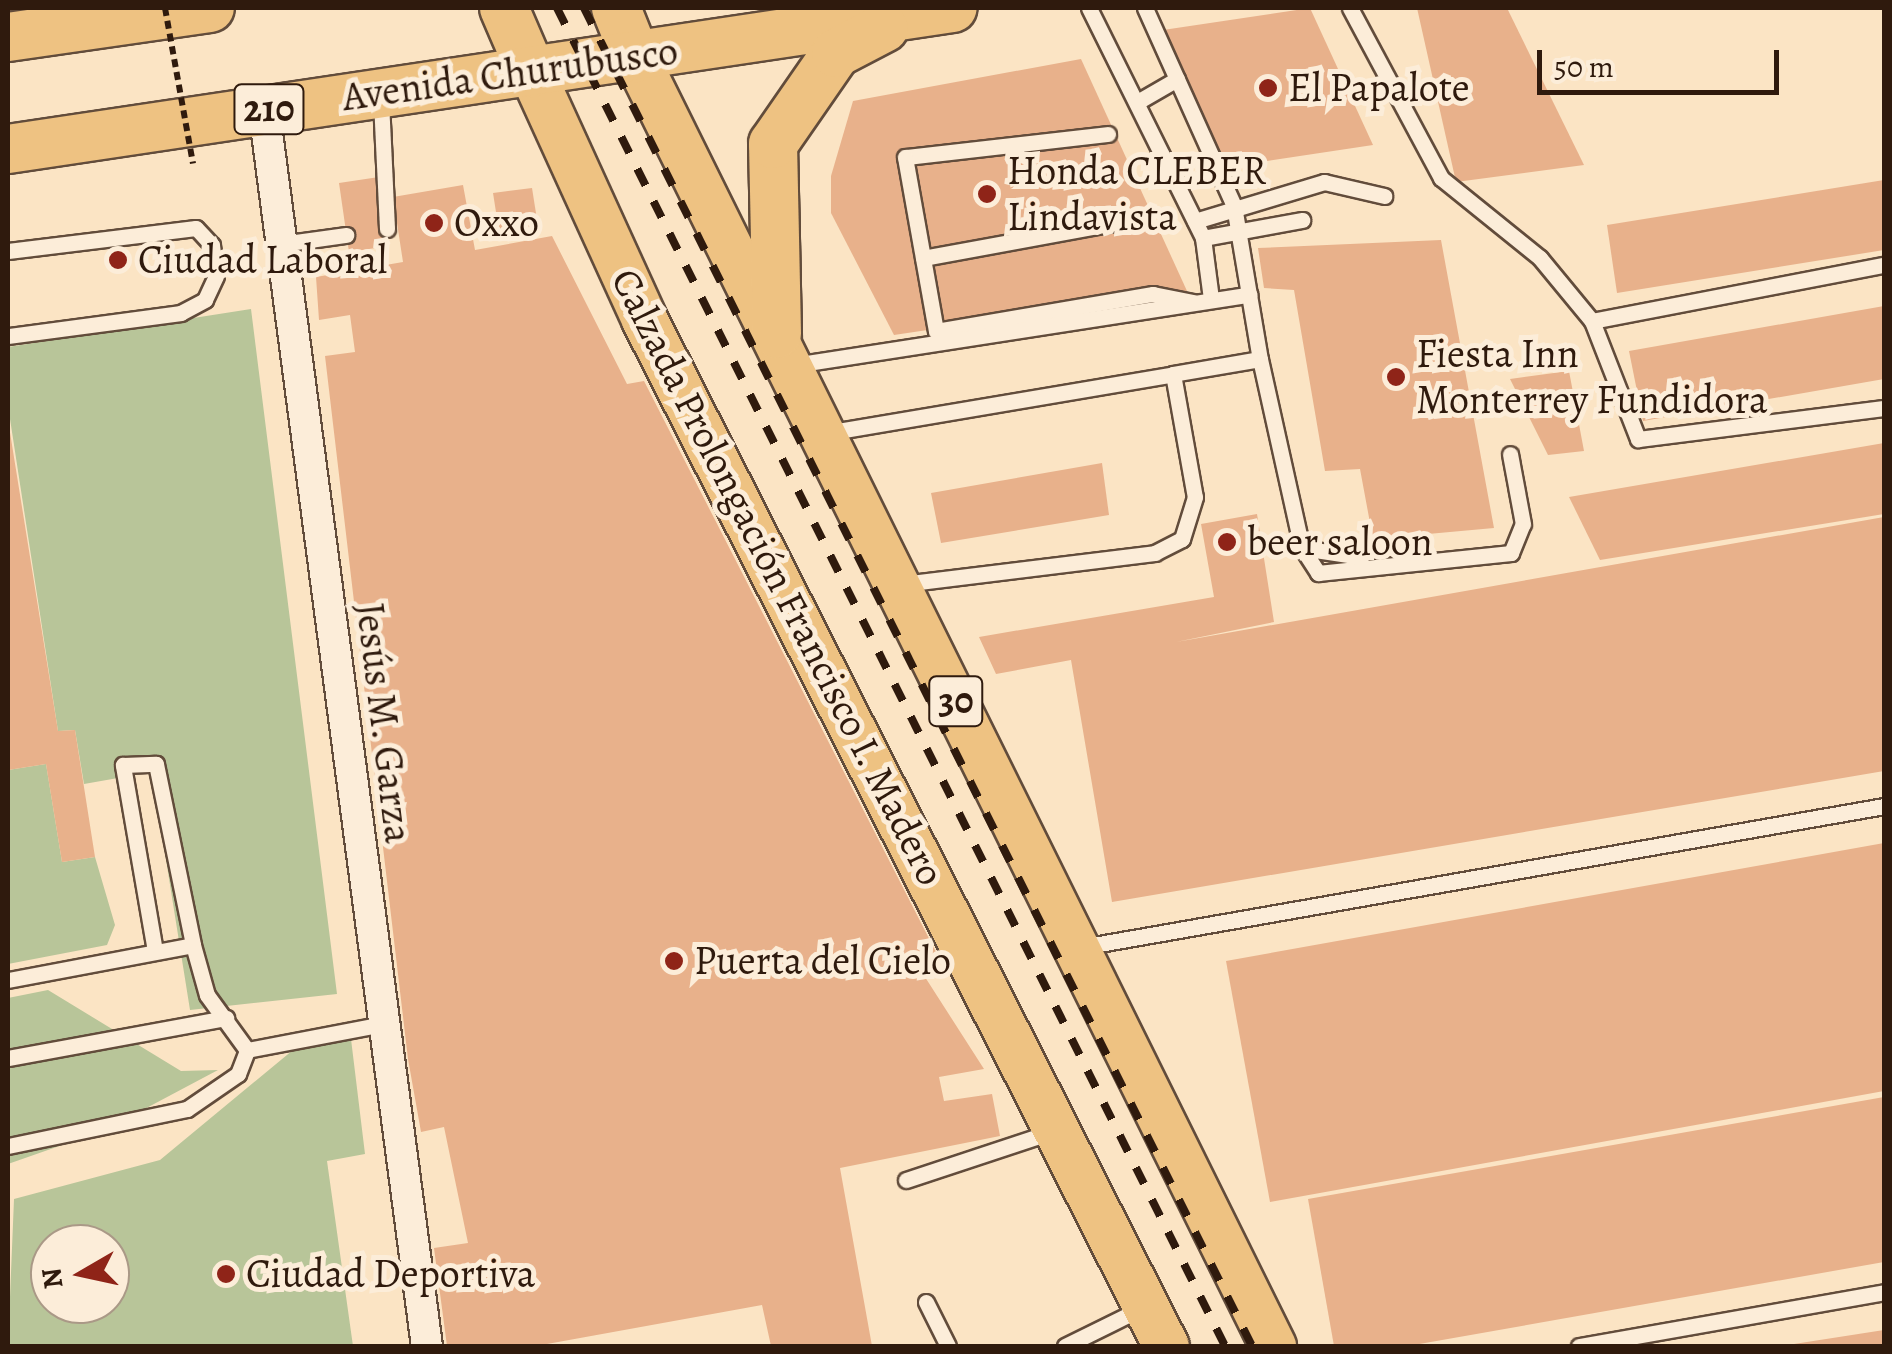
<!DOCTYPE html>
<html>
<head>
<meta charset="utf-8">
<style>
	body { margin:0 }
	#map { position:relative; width:1892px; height:1354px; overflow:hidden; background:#fbe4c4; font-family:Alegreya,serif }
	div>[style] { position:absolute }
	.green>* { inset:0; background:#b8c599 }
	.building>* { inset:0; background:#e8b18b }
	.roads { filter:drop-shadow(2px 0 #624c3b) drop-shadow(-2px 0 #624c3b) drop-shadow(0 2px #624c3b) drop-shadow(0 -2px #624c3b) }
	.service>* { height:15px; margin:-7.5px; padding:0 7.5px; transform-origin:7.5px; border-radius:7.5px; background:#fcedd9 }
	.minor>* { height:30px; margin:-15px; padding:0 15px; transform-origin:15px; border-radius:15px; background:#fcedd9 }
	.primary>* { height:45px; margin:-22.5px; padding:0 22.5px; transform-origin:22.5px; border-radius:22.5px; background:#eec282 }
	.trunk>* { height:48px; margin:-24px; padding:0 24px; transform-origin:24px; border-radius:24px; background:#eec282 }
	.rail>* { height:8px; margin-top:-4px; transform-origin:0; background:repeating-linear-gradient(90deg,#2f1a0d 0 18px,transparent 0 36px) }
	.path-bridge>* { height:6px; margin-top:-3px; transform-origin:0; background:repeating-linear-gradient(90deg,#2f1a0d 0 8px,transparent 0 13px) }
	.dots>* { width:28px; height:28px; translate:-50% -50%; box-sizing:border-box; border:5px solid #fcedd9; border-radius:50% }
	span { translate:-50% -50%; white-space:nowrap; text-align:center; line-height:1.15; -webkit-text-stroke:10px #fcedd9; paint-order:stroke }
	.shield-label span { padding:2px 8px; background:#fcedd9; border:2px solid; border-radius:8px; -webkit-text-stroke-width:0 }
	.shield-label { font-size:38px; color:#2f1a0d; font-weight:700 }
	.street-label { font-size:40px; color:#2f1a0d }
	.poi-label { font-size:40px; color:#2f1a0d }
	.left { translate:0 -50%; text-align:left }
	.frame { position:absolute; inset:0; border:10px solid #2f1a0d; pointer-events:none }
	.north { position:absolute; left:30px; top:1224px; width:100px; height:100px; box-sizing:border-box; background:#fcedd9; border:2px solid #aa9987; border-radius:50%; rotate:261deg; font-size:28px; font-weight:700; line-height:40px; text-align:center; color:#2f1a0d }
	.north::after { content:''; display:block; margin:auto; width:35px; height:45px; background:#8f2418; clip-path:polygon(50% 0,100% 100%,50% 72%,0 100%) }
	.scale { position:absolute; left:1537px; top:50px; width:242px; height:45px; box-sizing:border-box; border:5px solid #2f1a0d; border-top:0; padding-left:12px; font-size:30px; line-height:35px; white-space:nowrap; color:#2f1a0d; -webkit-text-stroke:8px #fcedd9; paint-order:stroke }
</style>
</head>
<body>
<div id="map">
	<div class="green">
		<i style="clip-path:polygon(251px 309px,337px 994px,190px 1010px,152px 772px,84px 784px,75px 730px,58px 731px,8px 406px,8px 347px)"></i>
		<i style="clip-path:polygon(46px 764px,62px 862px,95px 857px,115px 925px,107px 945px,8px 964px,8px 770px)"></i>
		<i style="clip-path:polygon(48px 990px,181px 1071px,218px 1070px,105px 1130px,8px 1164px,8px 998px)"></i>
		<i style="clip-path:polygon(evenodd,351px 1039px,365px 1154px,327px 1161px,353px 1346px,8px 1346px,14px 1199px,160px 1160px,293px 1050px,351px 1039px,110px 1244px,110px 1304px,50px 1304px,50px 1244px,110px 1244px)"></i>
	</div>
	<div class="building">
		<i style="clip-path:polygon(1310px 8px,1373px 145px,1227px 167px,1163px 30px)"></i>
		<i style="clip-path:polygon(1417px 8px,1507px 8px,1584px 165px,1456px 182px)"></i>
		<i style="clip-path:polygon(1081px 59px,1187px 291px,894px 335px,831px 213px,831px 176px,853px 101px)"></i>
		<i style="clip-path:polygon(379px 177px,389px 246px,349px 252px,339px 183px)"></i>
		<i style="clip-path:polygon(1884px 180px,1884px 250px,1617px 293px,1607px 225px)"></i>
		<i style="clip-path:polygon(463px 185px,475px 250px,552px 236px,627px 384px,644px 381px,939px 958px,916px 963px,984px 1069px,939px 1077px,944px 1101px,992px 1094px,1000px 1136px,840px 1168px,872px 1346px,771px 1346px,762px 1305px,536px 1346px,447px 1346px,434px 1248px,468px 1243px,444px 1127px,421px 1132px,408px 1059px,325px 356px,355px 352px,350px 315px,319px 320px,316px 277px,403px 262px,393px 197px)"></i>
		<i style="clip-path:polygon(532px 188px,538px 226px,499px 231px,493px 193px)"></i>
		<i style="clip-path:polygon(1441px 240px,1494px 528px,1373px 539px,1360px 469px,1325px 471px,1294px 290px,1264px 288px,1258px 248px)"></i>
		<i style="clip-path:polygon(1884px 306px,1884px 379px,1643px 421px,1629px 351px)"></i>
		<i style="clip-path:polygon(1569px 371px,1584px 451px,1548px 455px,1510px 379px)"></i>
		<i style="clip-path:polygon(8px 420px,58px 731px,75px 730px,95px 857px,62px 862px,46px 764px,8px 770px)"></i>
		<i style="clip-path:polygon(1884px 443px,1884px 514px,1600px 560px,1569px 497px)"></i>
		<i style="clip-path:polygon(1102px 463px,1109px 515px,941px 543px,931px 493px)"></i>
		<i style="clip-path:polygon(1257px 514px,1274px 622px,1176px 642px,1884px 517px,1884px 771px,1112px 902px,1071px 660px,996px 674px,979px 637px,1214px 597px,1201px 524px)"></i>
		<i style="clip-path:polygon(1884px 843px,1884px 1091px,1270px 1202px,1226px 961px)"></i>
		<i style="clip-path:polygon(1884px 1097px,1884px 1262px,1408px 1346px,1334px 1346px,1308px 1199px)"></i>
		<i style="clip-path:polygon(1884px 1330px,1884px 1346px,1794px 1346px,1794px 1344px)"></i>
	</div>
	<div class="roads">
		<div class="service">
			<i style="left:1089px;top:8px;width:257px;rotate:63.6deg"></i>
			<i style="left:1203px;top:238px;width:62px;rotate:82.5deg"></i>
			<i style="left:1145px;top:8px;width:217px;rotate:65.8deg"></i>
			<i style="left:1234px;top:206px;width:155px;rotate:80.4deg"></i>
			<i style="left:1260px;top:359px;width:88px;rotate:170.2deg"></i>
			<i style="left:1350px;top:8px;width:193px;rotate:61.8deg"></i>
			<i style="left:1441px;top:178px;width:127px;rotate:38.9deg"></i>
			<i style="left:1540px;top:258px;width:82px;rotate:50.5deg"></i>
			<i style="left:1592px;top:321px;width:127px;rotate:68.7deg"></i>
			<i style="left:1638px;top:439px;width:248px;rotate:-7.2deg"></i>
			<i style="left:381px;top:101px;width:128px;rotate:87.3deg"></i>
			<i style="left:1139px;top:101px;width:44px;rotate:-30.1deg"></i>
			<i style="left:1108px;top:134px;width:204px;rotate:173.5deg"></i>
			<i style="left:905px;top:157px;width:177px;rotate:79.9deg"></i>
			<i style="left:936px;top:331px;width:220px;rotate:-9.7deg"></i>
			<i style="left:1153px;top:294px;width:41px;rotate:11.3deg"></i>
			<i style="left:1195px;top:221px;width:135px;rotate:-16.8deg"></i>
			<i style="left:1324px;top:182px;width:62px;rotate:13.1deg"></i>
			<i style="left:1203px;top:238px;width:101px;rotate:-10.3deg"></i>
			<i style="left:281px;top:244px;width:66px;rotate:-7.9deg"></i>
			<i style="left:8px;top:251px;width:189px;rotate:-7deg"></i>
			<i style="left:196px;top:228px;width:23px;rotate:47deg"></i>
			<i style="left:212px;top:245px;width:31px;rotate:83deg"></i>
			<i style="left:216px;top:276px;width:26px;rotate:115deg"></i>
			<i style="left:205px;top:300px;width:27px;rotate:152deg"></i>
			<i style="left:181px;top:313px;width:175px;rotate:172.4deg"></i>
			<i style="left:923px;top:258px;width:217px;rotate:-10.4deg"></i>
			<i style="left:1592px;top:321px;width:297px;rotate:-10.9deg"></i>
			<i style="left:1260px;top:359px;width:194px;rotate:77.5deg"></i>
			<i style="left:1302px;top:548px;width:30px;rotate:57deg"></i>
			<i style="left:1318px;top:573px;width:194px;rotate:-5.9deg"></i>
			<i style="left:1511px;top:553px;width:31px;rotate:-68deg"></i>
			<i style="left:1523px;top:524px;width:71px;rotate:-100.5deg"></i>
			<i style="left:794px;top:365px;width:461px;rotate:-8.8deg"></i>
			<i style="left:826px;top:433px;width:352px;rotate:-9.6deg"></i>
			<i style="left:1173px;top:374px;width:125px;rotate:79.9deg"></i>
			<i style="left:1195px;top:497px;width:44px;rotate:107.2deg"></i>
			<i style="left:1182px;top:539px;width:30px;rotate:153deg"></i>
			<i style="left:1155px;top:553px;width:255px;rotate:173deg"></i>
			<i style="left:1302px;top:548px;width:60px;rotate:8.7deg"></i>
			<i style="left:1082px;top:947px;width:814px;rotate:-9.97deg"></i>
			<i style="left:155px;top:951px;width:189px;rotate:-99.8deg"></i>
			<i style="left:123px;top:765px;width:33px;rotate:-2deg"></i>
			<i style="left:156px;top:764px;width:185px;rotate:78.4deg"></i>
			<i style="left:8px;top:980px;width:188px;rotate:-10.7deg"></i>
			<i style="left:193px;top:945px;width:52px;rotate:74.4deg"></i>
			<i style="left:207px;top:995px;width:68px;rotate:54deg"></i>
			<i style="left:247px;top:1050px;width:138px;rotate:-10.8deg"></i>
			<i style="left:8px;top:1058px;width:222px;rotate:-10.4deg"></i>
			<i style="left:8px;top:1146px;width:183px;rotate:-11.7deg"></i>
			<i style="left:187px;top:1109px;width:62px;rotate:-34.5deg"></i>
			<i style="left:238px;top:1074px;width:26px;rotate:-69deg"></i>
			<i style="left:906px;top:1180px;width:153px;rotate:-18.3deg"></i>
			<i style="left:926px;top:1302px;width:49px;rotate:63.4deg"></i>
			<i style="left:1065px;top:1346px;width:86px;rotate:-26.3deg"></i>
			<i style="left:1579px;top:1346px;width:310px;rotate:-10deg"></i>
		</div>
		<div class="minor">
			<i style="left:264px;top:110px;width:1247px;rotate:82.49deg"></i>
		</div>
		<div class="primary">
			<i style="left:636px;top:58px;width:1437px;rotate:63.68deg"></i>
			<i style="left:532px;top:73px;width:270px;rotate:65.5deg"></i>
			<i style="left:644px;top:319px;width:1152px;rotate:63.06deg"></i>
		</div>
		<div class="trunk">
			<i style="left:504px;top:8px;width:71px;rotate:66.7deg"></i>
			<i style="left:616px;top:8px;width:54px;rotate:68.2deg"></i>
			<i style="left:8px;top:37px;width:204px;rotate:-8.2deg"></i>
			<i style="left:8px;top:149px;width:955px;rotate:-8.49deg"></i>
			<i style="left:777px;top:334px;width:190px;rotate:-91.2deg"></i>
			<i style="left:773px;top:144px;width:111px;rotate:-55.3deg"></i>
			<i style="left:836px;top:53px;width:54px;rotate:-27.5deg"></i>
		</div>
	</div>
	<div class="rail">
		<i style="left:557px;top:8px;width:1495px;rotate:63.47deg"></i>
		<i style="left:584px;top:8px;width:1495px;rotate:63.47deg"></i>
	</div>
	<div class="path-bridge">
		<i style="left:165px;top:8px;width:158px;rotate:79.8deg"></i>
	</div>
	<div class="dots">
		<i style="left:1268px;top:88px;background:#8f2418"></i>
		<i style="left:987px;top:194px;background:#8f2418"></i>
		<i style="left:434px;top:223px;background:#8f2418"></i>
		<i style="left:118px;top:260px;background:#8f2418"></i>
		<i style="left:1396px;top:377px;background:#8f2418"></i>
		<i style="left:1227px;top:542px;background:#8f2418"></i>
		<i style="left:674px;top:961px;background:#8f2418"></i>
		<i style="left:226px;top:1274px;background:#8f2418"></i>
	</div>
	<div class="shield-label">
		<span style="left:269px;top:109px">210</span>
		<span style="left:956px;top:701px">30</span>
	</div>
	<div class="street-label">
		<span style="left:510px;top:74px;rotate:-8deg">Avenida Churubusco</span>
		<span style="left:778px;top:577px;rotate:63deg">Calzada Prolongación Francisco I. Madero</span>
		<span style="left:384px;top:723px;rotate:83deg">Jesús M. Garza</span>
	</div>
	<div class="poi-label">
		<span class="left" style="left:1288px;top:88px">El Papalote</span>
		<span class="left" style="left:1007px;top:194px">Honda CLEBER<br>Lindavista</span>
		<span class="left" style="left:454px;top:223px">Oxxo</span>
		<span class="left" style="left:138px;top:260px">Ciudad Laboral</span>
		<span class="left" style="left:1416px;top:377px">Fiesta Inn<br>Monterrey Fundidora</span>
		<span class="left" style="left:1247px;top:542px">beer saloon</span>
		<span class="left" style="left:694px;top:961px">Puerta del Cielo</span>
		<span class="left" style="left:246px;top:1274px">Ciudad Deportiva</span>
	</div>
	<div class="frame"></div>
	<div class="north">N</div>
	<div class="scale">50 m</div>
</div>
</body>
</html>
